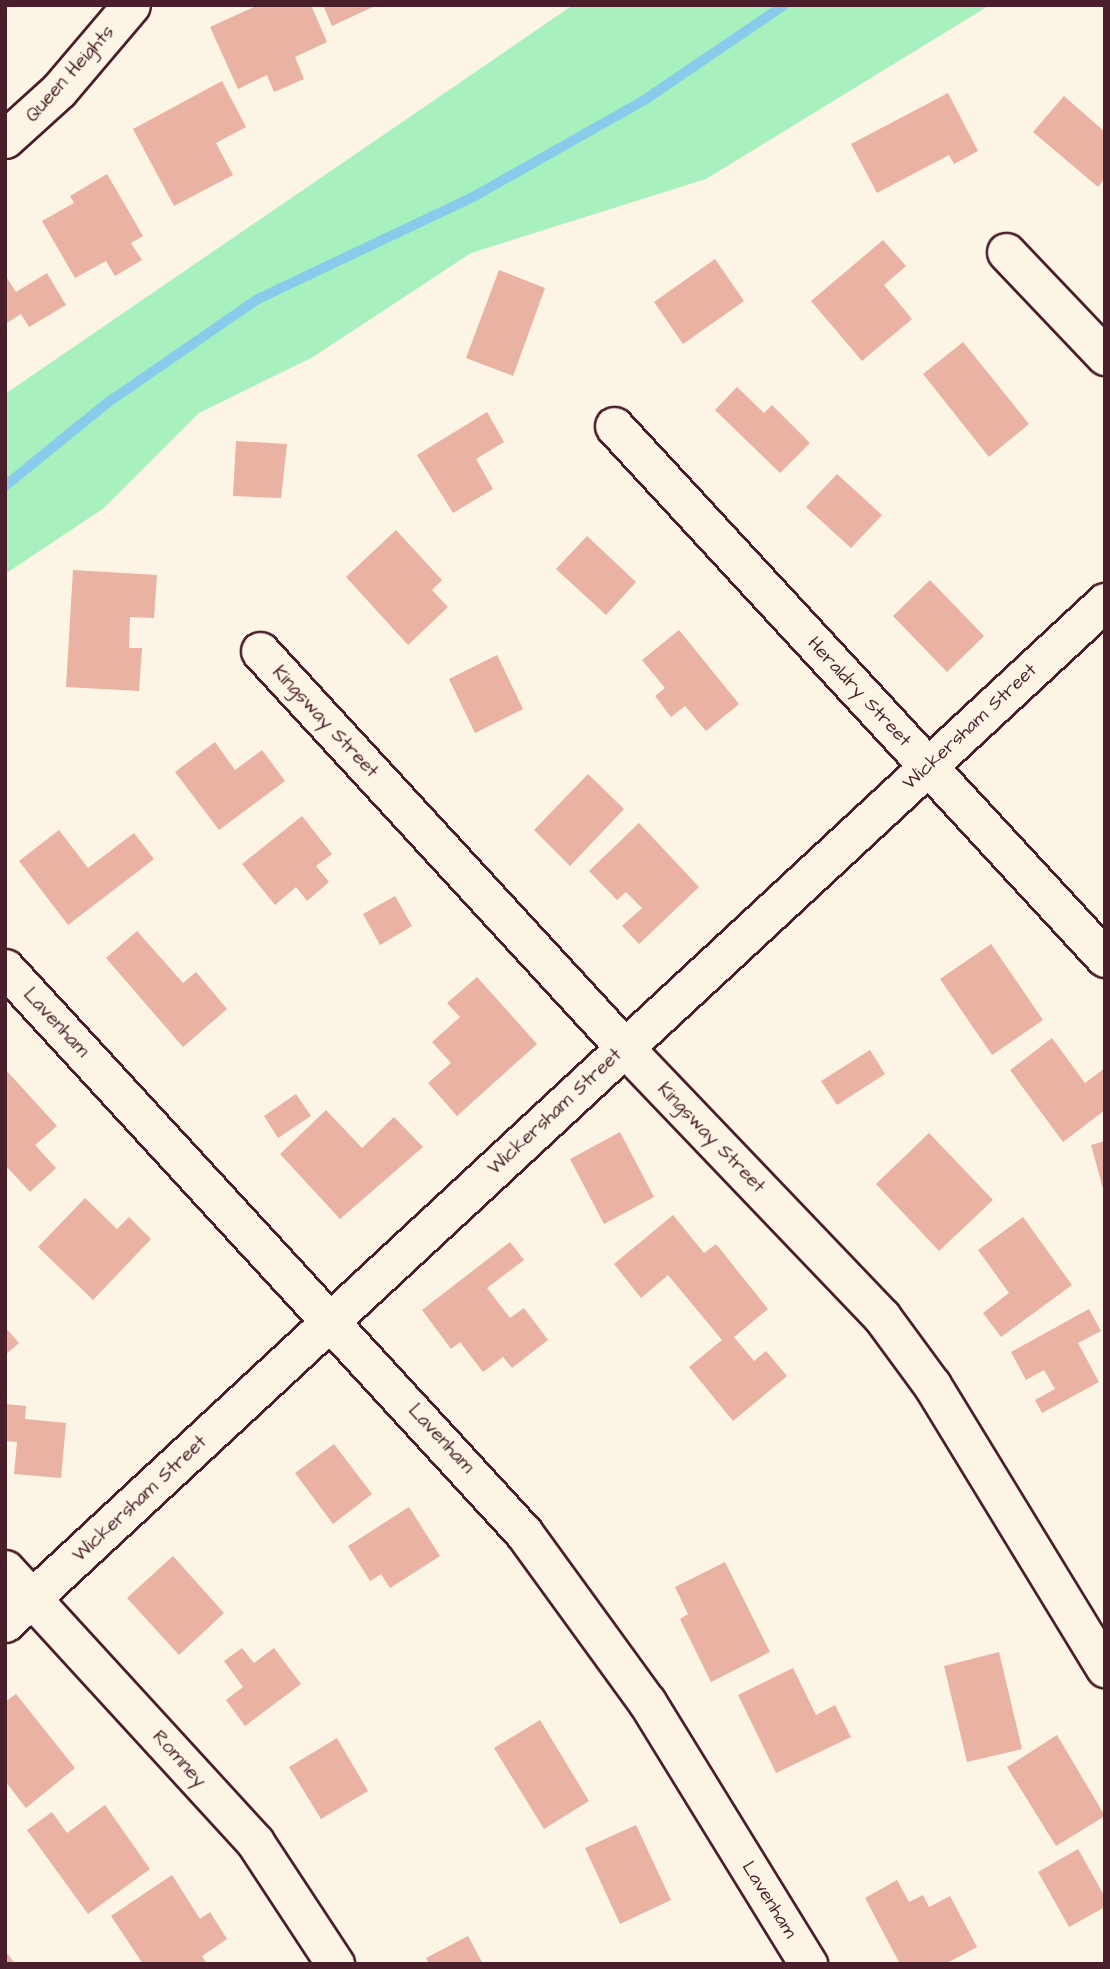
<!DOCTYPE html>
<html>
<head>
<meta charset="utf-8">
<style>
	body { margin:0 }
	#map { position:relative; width:1110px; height:1969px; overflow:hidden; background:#fcf5e5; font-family:"Architects Daughter",sans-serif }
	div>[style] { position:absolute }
	.green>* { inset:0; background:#a8f1bf }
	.stream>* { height:10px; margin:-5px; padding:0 5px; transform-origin:5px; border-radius:5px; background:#89cbea }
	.building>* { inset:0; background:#eab2a2 }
	.roads { filter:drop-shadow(2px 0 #4a1f2b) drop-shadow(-2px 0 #4a1f2b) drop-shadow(0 2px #4a1f2b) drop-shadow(0 -2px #4a1f2b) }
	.minor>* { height:37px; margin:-18.5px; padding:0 18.5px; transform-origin:18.5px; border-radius:18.5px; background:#fcf5e5 }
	span { translate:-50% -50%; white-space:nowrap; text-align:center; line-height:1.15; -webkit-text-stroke:5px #fcf5e5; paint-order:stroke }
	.street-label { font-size:19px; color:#4a1f2b }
	.frame { position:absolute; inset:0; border:7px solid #4a1f2b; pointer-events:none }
</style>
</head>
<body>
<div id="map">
	<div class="green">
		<i style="clip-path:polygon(573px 5px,990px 5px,706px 179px,471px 253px,313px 357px,199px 413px,104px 508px,5px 574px,5px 394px)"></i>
	</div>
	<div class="stream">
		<i style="left:5px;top:486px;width:132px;rotate:-39.1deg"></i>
		<i style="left:107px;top:403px;width:183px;rotate:-34.6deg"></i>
		<i style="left:258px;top:299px;width:238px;rotate:-25.4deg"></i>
		<i style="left:473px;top:197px;width:195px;rotate:-29.5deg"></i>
		<i style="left:643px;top:101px;width:171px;rotate:-34.2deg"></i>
	</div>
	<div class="building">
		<i style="clip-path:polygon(258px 5px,311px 5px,327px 42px,295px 57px,304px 79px,274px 92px,267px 75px,238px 89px,210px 27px)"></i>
		<i style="clip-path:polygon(323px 5px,377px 5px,332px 26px)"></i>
		<i style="clip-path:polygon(222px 81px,246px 127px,216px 143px,233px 175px,174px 206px,133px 129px)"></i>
		<i style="clip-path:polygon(948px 93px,978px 151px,954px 164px,949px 155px,877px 193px,851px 144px)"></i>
		<i style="clip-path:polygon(1064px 96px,1105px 132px,1105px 178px,1098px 187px,1033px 132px)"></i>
		<i style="clip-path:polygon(107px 174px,143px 236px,131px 243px,142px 260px,115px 276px,106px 261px,75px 278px,42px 221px,74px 203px,70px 196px)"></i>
		<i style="clip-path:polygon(883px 240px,906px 266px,884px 285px,912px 319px,862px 361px,811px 301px)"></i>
		<i style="clip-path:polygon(715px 259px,744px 301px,683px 344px,654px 302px)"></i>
		<i style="clip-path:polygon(499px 270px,545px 288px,513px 376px,466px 358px)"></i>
		<i style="clip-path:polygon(47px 273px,66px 305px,29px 327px,21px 314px,5px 324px,5px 275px,16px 292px)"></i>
		<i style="clip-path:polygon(963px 342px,1029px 424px,989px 457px,923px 374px)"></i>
		<i style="clip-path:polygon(737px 387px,764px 413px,772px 405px,810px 443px,780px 473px,715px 410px)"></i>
		<i style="clip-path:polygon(487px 412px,504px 442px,476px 459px,493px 489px,453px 513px,417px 455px)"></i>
		<i style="clip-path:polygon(236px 441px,287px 444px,281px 498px,233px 496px)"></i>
		<i style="clip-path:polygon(837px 474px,882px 515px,851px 548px,806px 507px)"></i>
		<i style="clip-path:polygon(396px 530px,442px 580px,432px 590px,448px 607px,408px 645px,346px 577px)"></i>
		<i style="clip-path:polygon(587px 536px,636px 582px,606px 615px,556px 569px)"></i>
		<i style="clip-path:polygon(73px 570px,157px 575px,154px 618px,130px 617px,129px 648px,142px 648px,139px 691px,66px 687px)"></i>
		<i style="clip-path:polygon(930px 580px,984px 636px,947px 672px,893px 616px)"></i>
		<i style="clip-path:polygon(679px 630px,739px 704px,706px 731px,685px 706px,671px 717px,655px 696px,665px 688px,642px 660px)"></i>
		<i style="clip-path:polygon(497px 655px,523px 709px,475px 733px,449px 679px)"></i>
		<i style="clip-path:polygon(215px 742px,235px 770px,262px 750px,285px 781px,219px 830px,175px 772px)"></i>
		<i style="clip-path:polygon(588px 774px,624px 809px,570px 866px,534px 830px)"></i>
		<i style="clip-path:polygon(302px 816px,332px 854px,316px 866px,329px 882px,307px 901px,296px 887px,275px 905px,242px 864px)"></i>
		<i style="clip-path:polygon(639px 823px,699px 887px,639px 944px,622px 926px,642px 908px,626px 892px,617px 900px,589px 871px)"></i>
		<i style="clip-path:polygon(59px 830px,88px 868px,134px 833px,154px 859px,68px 925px,19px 861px)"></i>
		<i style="clip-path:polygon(395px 896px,412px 926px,380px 945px,363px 914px)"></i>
		<i style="clip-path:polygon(137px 931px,183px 983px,196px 972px,227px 1009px,183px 1047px,106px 958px)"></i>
		<i style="clip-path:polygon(991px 944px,1043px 1020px,992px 1055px,940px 979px)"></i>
		<i style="clip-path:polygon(477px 977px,537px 1044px,457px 1116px,428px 1083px,451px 1063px,432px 1042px,460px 1017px,447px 1003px)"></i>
		<i style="clip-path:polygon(1052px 1038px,1085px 1083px,1105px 1068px,1105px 1110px,1063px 1142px,1010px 1070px)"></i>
		<i style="clip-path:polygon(870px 1050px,885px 1074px,837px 1105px,821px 1081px)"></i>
		<i style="clip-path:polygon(5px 1069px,57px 1126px,35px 1145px,56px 1168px,30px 1192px,5px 1165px)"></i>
		<i style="clip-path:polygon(296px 1094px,311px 1116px,278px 1138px,264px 1116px)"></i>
		<i style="clip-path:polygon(326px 1110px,362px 1148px,394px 1117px,423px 1147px,340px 1219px,280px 1154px)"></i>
		<i style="clip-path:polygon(620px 1132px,654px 1197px,604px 1224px,570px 1159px)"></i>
		<i style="clip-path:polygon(929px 1133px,993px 1200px,939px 1251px,876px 1184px)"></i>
		<i style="clip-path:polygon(1105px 1141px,1105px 1191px,1104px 1192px,1091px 1145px)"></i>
		<i style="clip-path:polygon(85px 1198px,117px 1229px,129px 1217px,151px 1239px,93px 1300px,38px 1247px)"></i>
		<i style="clip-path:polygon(673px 1215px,704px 1253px,716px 1244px,768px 1309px,734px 1337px,754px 1361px,766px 1351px,787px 1376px,733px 1421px,689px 1367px,722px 1340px,668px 1275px,641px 1298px,614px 1264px)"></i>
		<i style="clip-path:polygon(1023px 1217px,1072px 1285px,1001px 1337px,983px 1313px,1009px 1293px,978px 1250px)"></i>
		<i style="clip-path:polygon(510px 1242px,524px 1260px,487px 1288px,510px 1318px,524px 1308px,548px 1340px,512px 1368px,503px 1357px,483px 1372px,460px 1342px,451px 1349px,422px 1310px)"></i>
		<i style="clip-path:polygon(1089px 1309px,1101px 1331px,1078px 1343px,1099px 1382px,1042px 1413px,1035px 1400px,1055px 1389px,1044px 1370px,1026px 1380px,1011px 1352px)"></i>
		<i style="clip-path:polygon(5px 1327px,19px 1343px,5px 1355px)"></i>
		<i style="clip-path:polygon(6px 1404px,26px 1406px,25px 1419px,66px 1423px,61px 1478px,14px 1474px,17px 1442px,5px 1441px)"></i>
		<i style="clip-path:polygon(334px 1444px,372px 1494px,333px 1524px,295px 1473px)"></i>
		<i style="clip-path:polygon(409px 1507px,440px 1556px,390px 1588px,381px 1574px,370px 1581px,348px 1546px)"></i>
		<i style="clip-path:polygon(173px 1556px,224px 1613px,179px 1655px,127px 1598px)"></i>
		<i style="clip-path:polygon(725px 1562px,770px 1652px,711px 1682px,680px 1619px,688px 1614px,675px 1587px)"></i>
		<i style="clip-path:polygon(242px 1648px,254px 1663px,274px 1648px,301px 1684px,245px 1726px,226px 1700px,243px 1687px,224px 1661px)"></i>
		<i style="clip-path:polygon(999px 1652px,1022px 1749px,967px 1762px,944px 1666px)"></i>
		<i style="clip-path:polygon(793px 1668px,816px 1715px,835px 1705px,851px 1737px,776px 1773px,738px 1695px)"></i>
		<i style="clip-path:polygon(16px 1694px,75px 1768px,26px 1808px,5px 1781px,5px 1702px)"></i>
		<i style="clip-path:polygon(540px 1720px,589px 1801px,544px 1829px,494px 1748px)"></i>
		<i style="clip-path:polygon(1057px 1735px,1105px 1816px,1056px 1846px,1007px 1767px)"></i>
		<i style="clip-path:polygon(337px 1738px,368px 1791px,321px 1819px,289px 1767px)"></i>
		<i style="clip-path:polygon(105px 1805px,150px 1869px,88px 1914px,27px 1830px,52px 1812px,67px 1833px)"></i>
		<i style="clip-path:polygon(636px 1825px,671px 1900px,620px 1924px,585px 1848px)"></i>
		<i style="clip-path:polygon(1078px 1849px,1105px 1897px,1105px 1907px,1069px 1927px,1038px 1872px)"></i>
		<i style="clip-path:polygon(172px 1875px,200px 1919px,210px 1912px,227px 1939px,202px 1956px,207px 1964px,143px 1964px,111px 1916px)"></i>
		<i style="clip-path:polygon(897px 1880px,909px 1902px,923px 1895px,929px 1907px,950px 1896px,977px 1947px,945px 1964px,900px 1964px,865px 1898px)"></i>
		<i style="clip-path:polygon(468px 1936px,483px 1964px,429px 1964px,426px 1958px)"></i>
		<i style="clip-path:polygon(7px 1953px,15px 1964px,5px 1964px)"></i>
	</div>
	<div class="roads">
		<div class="minor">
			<i style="left:5px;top:139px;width:73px;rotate:-42.2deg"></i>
			<i style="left:59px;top:90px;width:111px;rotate:-49.7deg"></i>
			<i style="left:1006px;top:252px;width:144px;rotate:46.4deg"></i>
			<i style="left:614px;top:426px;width:724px;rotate:47.3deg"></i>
			<i style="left:260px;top:651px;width:538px;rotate:47.41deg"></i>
			<i style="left:624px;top:1047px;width:373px;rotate:46.3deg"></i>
			<i style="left:882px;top:1317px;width:84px;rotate:53.7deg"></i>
			<i style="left:932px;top:1385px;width:332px;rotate:58.6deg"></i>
			<i style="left:5px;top:968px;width:767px;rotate:47.43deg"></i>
			<i style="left:524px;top:1533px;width:209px;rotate:54deg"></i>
			<i style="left:647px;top:1702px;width:308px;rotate:58.4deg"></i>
			<i style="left:5px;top:1569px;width:370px;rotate:47.5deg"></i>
			<i style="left:255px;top:1842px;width:146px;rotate:56.7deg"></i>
			<i style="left:5px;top:1623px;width:1501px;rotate:-42.87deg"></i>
		</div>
	</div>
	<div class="street-label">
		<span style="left:70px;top:74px;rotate:-48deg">Queen Heights</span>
		<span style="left:859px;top:692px;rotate:47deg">Heraldry Street</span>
		<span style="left:325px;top:722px;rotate:47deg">Kingsway Street</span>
		<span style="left:970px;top:727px;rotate:-43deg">Wickersham Street</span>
		<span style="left:56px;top:1023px;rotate:47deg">Lavenham</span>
		<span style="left:555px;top:1112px;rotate:-43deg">Wickersham Street</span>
		<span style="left:711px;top:1138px;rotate:46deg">Kingsway Street</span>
		<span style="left:441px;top:1439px;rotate:47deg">Lavenham</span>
		<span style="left:140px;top:1499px;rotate:-43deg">Wickersham Street</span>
		<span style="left:179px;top:1759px;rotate:48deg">Romney</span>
		<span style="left:769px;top:1900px;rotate:58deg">Lavenham</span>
	</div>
	<div class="frame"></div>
</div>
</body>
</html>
